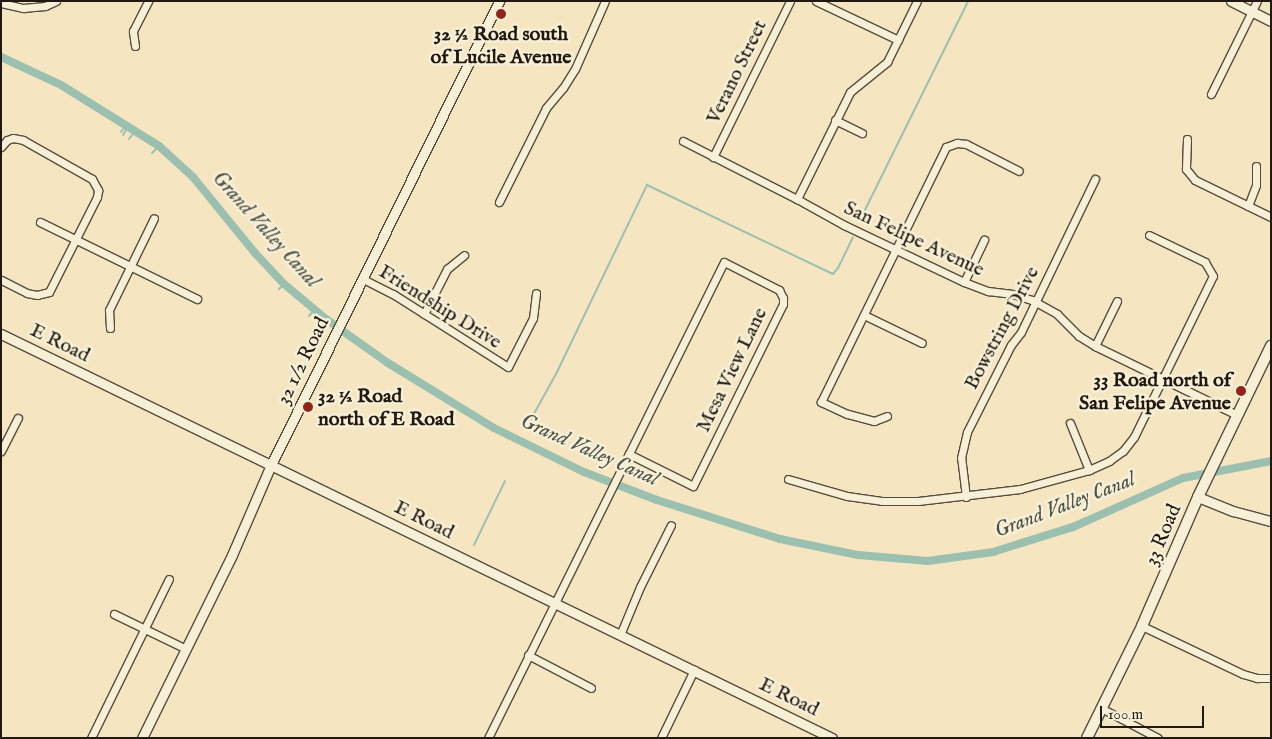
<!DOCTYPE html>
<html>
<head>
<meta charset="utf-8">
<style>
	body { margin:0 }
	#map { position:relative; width:1272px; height:739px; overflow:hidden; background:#f5e6c1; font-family:"IM FELL English",serif }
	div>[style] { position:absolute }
	.stream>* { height:2px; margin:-1px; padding:0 1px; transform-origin:1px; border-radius:1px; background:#9cc0b0 }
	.canal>* { height:8px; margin:-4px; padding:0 4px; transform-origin:4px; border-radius:4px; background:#9cc0b0 }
	.roads { filter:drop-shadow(1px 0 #564c3c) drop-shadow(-1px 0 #564c3c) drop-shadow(0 1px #564c3c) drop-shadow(0 -1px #564c3c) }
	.minor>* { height:7px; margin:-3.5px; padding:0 3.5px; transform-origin:3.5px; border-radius:3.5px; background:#f8efd7 }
	.tertiary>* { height:9px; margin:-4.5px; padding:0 4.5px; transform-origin:4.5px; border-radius:4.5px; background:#f8efd7 }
	.secondary>* { height:10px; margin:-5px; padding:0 5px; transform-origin:5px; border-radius:5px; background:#f8efd7 }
	.dots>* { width:14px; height:14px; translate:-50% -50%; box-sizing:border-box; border:2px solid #f8efd7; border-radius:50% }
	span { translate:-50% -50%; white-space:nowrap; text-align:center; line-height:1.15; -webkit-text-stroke:5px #f8efd7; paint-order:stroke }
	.poi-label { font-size:20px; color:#211910; font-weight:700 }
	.right { translate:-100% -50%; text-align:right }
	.left { translate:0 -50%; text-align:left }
	.street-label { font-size:20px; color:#211910 }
	.water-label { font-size:21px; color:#4c5348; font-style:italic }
	.frame { position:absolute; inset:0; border:2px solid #211910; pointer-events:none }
	.scale { position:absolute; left:1100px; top:706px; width:104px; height:22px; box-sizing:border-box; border:2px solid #211910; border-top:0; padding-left:6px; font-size:15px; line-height:18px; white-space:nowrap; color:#211910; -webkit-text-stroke:4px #f8efd7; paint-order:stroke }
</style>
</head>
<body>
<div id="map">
	<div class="stream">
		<i style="left:121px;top:132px;width:9px;rotate:-54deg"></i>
		<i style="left:123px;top:135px;width:9px;rotate:-58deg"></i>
		<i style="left:129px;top:139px;width:10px;rotate:-53deg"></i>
		<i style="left:152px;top:153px;width:10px;rotate:-45deg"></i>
		<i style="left:860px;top:220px;width:244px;rotate:-63.7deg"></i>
		<i style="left:279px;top:289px;width:7px;rotate:-45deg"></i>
		<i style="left:309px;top:316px;width:9px;rotate:-49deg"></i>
		<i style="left:530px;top:421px;width:56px;rotate:-61.1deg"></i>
		<i style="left:557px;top:372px;width:208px;rotate:-64.3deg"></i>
		<i style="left:647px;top:185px;width:206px;rotate:25.6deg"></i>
		<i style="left:833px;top:274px;width:8px;rotate:-50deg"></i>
		<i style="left:838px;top:268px;width:34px;rotate:-64deg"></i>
		<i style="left:474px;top:545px;width:71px;rotate:-64.2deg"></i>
	</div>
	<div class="canal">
		<i style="left:1px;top:57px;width:66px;rotate:25deg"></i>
		<i style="left:61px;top:85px;width:115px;rotate:31.9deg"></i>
		<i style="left:159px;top:146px;width:46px;rotate:42.4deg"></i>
		<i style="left:193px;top:177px;width:98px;rotate:50.8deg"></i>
		<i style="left:255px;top:253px;width:42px;rotate:46.9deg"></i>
		<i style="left:284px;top:284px;width:55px;rotate:39.8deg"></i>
		<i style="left:326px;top:319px;width:76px;rotate:35.4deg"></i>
		<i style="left:388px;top:363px;width:124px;rotate:31.5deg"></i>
		<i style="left:494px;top:428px;width:100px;rotate:26.1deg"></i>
		<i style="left:584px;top:472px;width:78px;rotate:21deg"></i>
		<i style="left:657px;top:500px;width:129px;rotate:17.6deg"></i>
		<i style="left:780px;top:539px;width:80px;rotate:11.6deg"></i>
		<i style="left:858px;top:555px;width:70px;rotate:4.9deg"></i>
		<i style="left:928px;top:561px;width:66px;rotate:-7.9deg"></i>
		<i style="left:993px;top:552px;width:84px;rotate:-17.4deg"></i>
		<i style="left:1073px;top:527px;width:120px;rotate:-24deg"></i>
		<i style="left:1183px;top:478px;width:90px;rotate:-10.9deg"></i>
	</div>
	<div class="roads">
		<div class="minor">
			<i style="left:816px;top:1px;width:91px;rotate:25.4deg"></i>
			<i style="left:1px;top:3px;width:23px;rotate:13deg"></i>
			<i style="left:23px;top:8px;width:22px;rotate:-5deg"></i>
			<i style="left:45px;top:6px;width:12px;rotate:-24deg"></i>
			<i style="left:135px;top:46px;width:15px;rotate:-98deg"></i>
			<i style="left:133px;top:31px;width:34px;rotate:-63deg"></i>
			<i style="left:1211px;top:94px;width:104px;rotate:-63.7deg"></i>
			<i style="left:835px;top:120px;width:30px;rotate:26deg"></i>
			<i style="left:1187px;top:139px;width:30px;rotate:92deg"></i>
			<i style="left:1186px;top:169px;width:14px;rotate:51deg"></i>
			<i style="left:1195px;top:180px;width:85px;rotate:26deg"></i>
			<i style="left:683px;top:141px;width:128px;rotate:27deg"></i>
			<i style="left:797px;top:199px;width:54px;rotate:29deg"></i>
			<i style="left:844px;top:225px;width:133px;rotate:25.4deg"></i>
			<i style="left:964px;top:282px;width:26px;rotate:21deg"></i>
			<i style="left:988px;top:291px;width:25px;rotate:7deg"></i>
			<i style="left:1013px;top:294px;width:20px;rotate:18deg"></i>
			<i style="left:1032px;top:300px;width:29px;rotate:29deg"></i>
			<i style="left:1057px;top:314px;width:31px;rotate:45deg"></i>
			<i style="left:1079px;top:336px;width:19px;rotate:32deg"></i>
			<i style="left:1095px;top:346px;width:158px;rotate:25.9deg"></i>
			<i style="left:1px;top:147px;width:9px;rotate:-49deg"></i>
			<i style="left:7px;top:140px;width:6px;rotate:-18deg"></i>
			<i style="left:13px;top:138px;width:10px;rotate:11deg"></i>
			<i style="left:23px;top:140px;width:79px;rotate:29.5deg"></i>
			<i style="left:92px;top:179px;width:13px;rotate:61deg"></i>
			<i style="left:98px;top:190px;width:7px;rotate:98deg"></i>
			<i style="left:97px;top:197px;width:106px;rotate:116.8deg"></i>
			<i style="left:49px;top:292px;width:12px;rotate:166deg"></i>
			<i style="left:37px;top:295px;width:10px;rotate:-169deg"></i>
			<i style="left:27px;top:293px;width:29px;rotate:-153deg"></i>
			<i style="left:713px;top:157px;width:174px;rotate:-63.7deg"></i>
			<i style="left:797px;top:199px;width:119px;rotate:-63.6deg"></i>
			<i style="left:850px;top:92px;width:48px;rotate:-39deg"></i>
			<i style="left:887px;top:62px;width:68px;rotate:-63.8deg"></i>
			<i style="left:499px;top:202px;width:105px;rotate:-63.4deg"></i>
			<i style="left:546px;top:108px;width:26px;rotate:-50deg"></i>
			<i style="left:563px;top:88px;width:22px;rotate:-58deg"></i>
			<i style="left:575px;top:69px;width:74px;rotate:-66.2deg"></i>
			<i style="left:1248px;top:206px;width:22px;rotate:-69deg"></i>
			<i style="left:1256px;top:185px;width:19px;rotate:-90deg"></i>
			<i style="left:40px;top:222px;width:175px;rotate:26.1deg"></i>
			<i style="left:363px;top:279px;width:34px;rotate:27deg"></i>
			<i style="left:393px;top:294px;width:136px;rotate:32.4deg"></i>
			<i style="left:508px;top:367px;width:55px;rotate:-63deg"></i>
			<i style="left:533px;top:318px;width:25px;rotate:-83deg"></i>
			<i style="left:964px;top:282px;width:47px;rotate:-64.5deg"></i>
			<i style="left:424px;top:314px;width:51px;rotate:-62.9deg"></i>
			<i style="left:447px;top:269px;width:22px;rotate:-39deg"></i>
			<i style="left:864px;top:315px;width:64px;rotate:25.8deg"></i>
			<i style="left:110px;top:328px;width:18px;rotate:-93deg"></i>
			<i style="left:109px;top:310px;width:102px;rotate:-63.9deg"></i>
			<i style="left:1095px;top:346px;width:50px;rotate:-63.9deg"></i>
			<i style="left:887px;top:416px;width:14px;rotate:159deg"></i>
			<i style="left:874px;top:421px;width:28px;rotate:-165deg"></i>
			<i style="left:847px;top:414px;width:29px;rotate:-155deg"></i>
			<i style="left:821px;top:402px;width:284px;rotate:-63.9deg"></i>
			<i style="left:946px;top:147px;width:12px;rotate:-20deg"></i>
			<i style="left:957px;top:143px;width:9px;rotate:6deg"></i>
			<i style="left:966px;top:144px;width:59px;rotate:27deg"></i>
			<i style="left:1070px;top:423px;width:51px;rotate:68deg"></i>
			<i style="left:1px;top:451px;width:37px;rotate:-63deg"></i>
			<i style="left:788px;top:479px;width:61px;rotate:16.1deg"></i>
			<i style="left:847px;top:496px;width:35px;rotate:8deg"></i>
			<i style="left:882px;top:501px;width:36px"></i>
			<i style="left:918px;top:501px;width:103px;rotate:-6.7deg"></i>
			<i style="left:1020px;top:489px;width:72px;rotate:-15.4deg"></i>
			<i style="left:1089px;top:470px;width:22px;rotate:-24deg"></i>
			<i style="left:1109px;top:461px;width:17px;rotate:-36deg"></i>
			<i style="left:1123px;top:451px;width:18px;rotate:-52deg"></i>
			<i style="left:1134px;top:437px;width:179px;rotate:-63.9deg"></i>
			<i style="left:1213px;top:276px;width:16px;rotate:-120deg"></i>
			<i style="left:1205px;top:262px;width:62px;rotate:-154.3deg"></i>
			<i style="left:966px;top:497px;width:39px;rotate:-97deg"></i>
			<i style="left:961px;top:458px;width:27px;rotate:-77deg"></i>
			<i style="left:967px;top:432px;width:97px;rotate:-63.2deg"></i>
			<i style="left:1011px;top:345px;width:16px;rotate:-52deg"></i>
			<i style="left:1021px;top:332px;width:170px;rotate:-64.2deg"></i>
			<i style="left:114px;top:614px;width:80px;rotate:25.9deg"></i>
			<i style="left:1142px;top:626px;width:112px;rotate:25.4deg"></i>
			<i style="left:1243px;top:674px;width:15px;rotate:16deg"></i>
			<i style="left:1257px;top:678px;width:14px"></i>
			<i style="left:620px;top:635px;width:52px;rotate:-67.4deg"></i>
			<i style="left:640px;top:587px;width:69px;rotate:-63.4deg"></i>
			<i style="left:528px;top:655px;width:71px;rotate:27.6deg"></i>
			<i style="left:1101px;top:708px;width:64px;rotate:27.8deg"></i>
			<i style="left:91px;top:738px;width:177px;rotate:-63.9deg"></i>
			<i style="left:488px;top:738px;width:531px;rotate:-63.63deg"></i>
			<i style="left:724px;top:262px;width:62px;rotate:27deg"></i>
			<i style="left:779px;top:290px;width:9px;rotate:63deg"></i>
			<i style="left:783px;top:298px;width:6px;rotate:90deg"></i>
			<i style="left:783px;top:304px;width:203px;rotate:116.3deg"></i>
			<i style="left:693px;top:486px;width:72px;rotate:-153.4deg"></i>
			<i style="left:661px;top:738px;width:76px;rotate:-64.1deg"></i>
		</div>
		<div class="tertiary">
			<i style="left:1231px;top:1px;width:45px;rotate:26.6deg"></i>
			<i style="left:1px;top:334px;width:924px;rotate:25.93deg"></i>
			<i style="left:1198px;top:497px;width:38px;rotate:22deg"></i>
			<i style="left:1233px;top:511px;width:39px;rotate:15deg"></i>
			<i style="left:142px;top:738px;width:204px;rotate:-63.8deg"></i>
			<i style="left:232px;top:555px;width:98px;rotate:-66.6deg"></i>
			<i style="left:271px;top:465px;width:517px;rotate:-63.83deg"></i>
		</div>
		<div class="secondary">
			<i style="left:1087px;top:738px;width:125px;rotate:-63.8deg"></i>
			<i style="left:1142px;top:626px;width:141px;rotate:-66.5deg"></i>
			<i style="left:1198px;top:497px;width:168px;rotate:-64.2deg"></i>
		</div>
	</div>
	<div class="dots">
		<i style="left:501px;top:14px;background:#8f2418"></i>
		<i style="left:1241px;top:391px;background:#8f2418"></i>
		<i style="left:308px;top:407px;background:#8f2418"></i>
	</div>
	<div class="poi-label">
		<span style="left:501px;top:46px">32 ½ Road south<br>of Lucile Avenue</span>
		<span class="right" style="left:1231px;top:392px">33 Road north of<br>San Felipe Avenue</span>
		<span class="left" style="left:318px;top:408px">32 ½ Road<br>north of E Road</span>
	</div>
	<div class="street-label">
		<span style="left:737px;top:72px;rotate:-64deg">Verano Street</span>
		<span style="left:914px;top:239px;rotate:25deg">San Felipe Avenue</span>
		<span style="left:440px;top:307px;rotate:32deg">Friendship Drive</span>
		<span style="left:1002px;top:328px;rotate:-62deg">Bowstring Drive</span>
		<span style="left:60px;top:343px;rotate:26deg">E Road</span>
		<span style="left:303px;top:361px;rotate:-64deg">32 1/2 Road</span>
		<span style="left:732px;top:370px;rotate:-64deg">Mesa View Lane</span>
		<span style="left:424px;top:520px;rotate:26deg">E Road</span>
		<span style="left:1163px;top:535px;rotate:-67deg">33 Road</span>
		<span style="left:789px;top:697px;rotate:26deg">E Road</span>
	</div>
	<div class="water-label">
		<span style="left:265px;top:230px;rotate:48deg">Grand Valley Canal</span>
		<span style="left:589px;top:451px;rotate:24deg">Grand Valley Canal</span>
		<span style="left:1065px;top:506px;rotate:-21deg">Grand Valley Canal</span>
	</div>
	<div class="frame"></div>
	<div class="scale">100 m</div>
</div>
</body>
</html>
